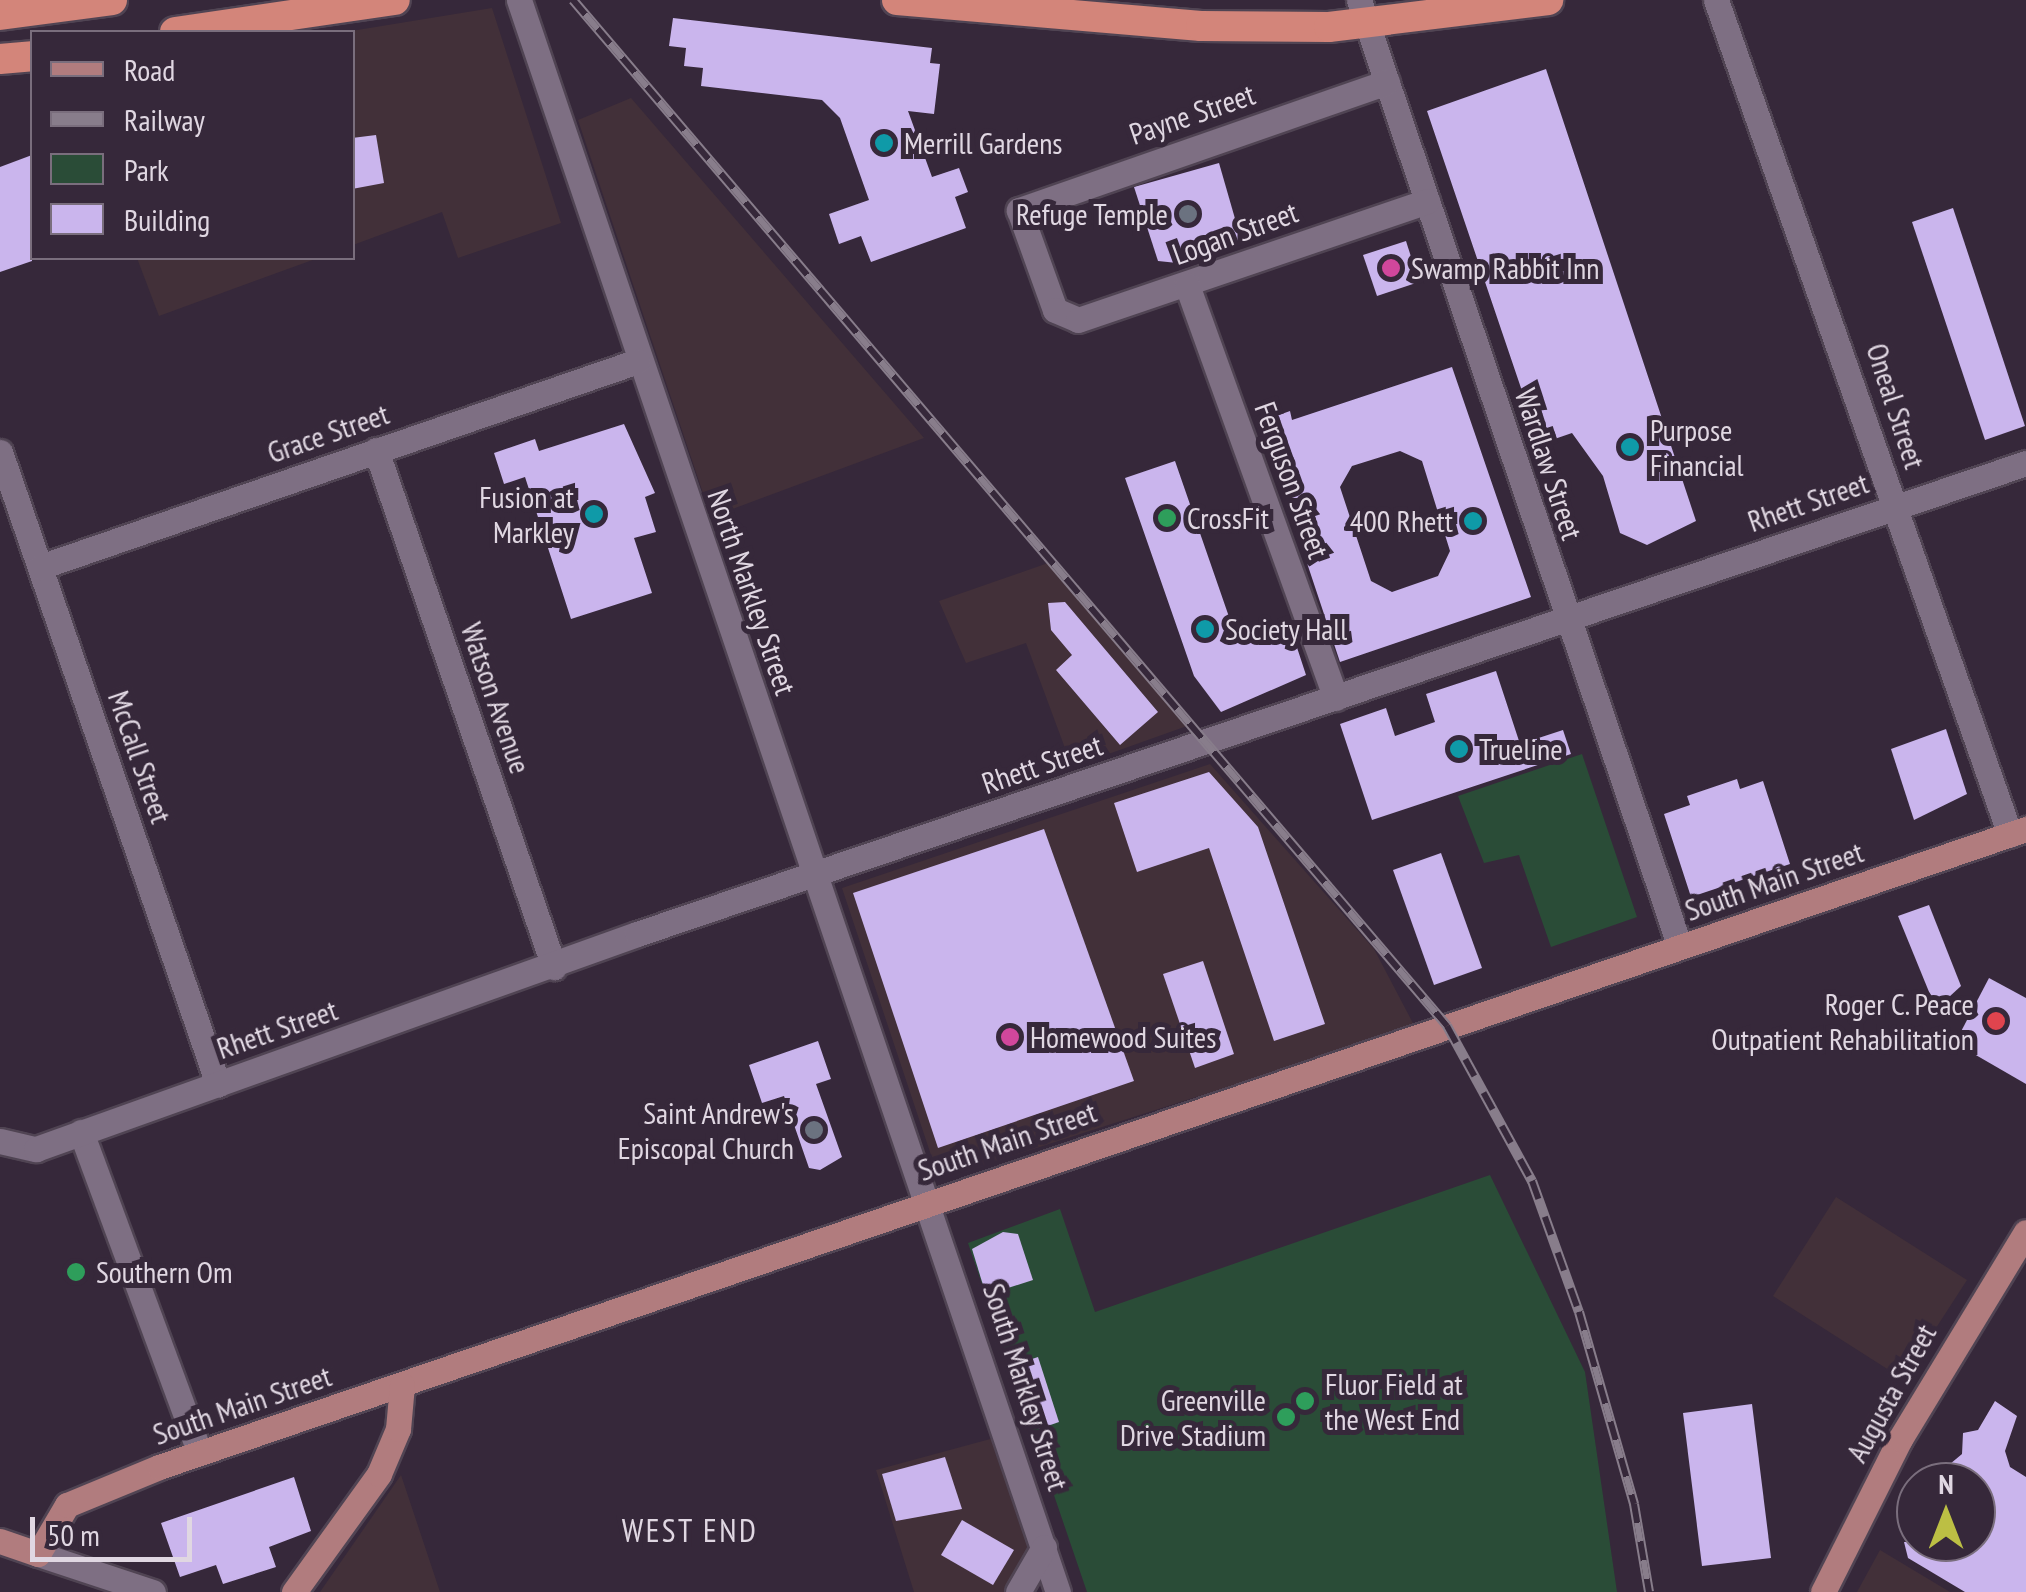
<!DOCTYPE html>
<html>
<head>
<meta charset="utf-8">
<style>
	body { margin:0 }
	#map { position:relative; width:2026px; height:1592px; overflow:hidden; background:#36283a; font-family:"PT Sans Narrow",sans-serif }
	div>[style] { position:absolute }
	.commercial>* { inset:0; background:#423039 }
	.green>* { inset:0; background:#2a4c37 }
	.building>* { inset:0; background:#cab5ed }
	.roads { filter:drop-shadow(2px 0 #504453) drop-shadow(-2px 0 #504453) drop-shadow(0 2px #504453) drop-shadow(0 -2px #504453) }
	.minor>* { height:25px; margin:-12.5px; padding:0 12.5px; transform-origin:12.5px; border-radius:12.5px; background:#7e6f83 }
	.major>* { height:25px; margin:-12.5px; padding:0 12.5px; transform-origin:12.5px; border-radius:12.5px; background:#b17c7e }
	.highway>* { height:30px; margin:-15px; padding:0 15px; transform-origin:15px; border-radius:15px; background:#d3857a }
	.rail>* { height:10px; margin-top:-5px; transform-origin:0; background:repeating-linear-gradient(90deg,#36283a 0 19px,#887d8b 0 38px); box-sizing:border-box; border-block:2px solid #887d8b }
	.dots>* { width:28px; height:28px; translate:-50% -50%; box-sizing:border-box; border:5px solid #36283a; border-radius:50% }
	span { translate:-50% -50%; white-space:nowrap; text-align:center; line-height:1.15; -webkit-text-stroke:10px #36283a; paint-order:stroke }
	.street-label { font-size:30px; color:#e0d7e2 }
	.poi-label { font-size:30px; color:#e0d7e2 }
	.left { translate:0 -50%; text-align:left }
	.right { translate:-100% -50%; text-align:right }
	.neighbourhood-label { font-size:32px; color:#e0d7e2; letter-spacing:2.5px }
	.legend { position:absolute; left:30px; top:30px; width:325px; height:230px; box-sizing:border-box; background:#36283a; border:2px solid #7a6e7d; margin:0; padding:12px 18px; list-style:none; font-size:30px; color:#e0d7e2 }
	.legend li { display:flex; align-items:center; gap:20px; height:50px }
	.legend b { width:50px; border:2px solid #7a6e7d }
	.north { position:absolute; left:1896px; top:1462px; width:100px; height:100px; box-sizing:border-box; background:#36283a; border:2px solid #7a6e7d; border-radius:50%; rotate:0deg; font-size:28px; font-weight:700; line-height:40px; text-align:center; color:#e0d7e2 }
	.north::after { content:''; display:block; margin:auto; width:35px; height:45px; background:#bcbf44; clip-path:polygon(50% 0,100% 100%,50% 72%,0 100%) }
	.scale { position:absolute; left:30px; top:1517px; width:162px; height:45px; box-sizing:border-box; border:5px solid #e0d7e2; border-top:0; padding-left:12px; font-size:30px; line-height:35px; white-space:nowrap; color:#e0d7e2; -webkit-text-stroke:8px #36283a; paint-order:stroke }
</style>
</head>
<body>
<div id="map">
	<div class="commercial">
		<i style="clip-path:polygon(492px 8px,561px 223px,458px 258px,442px 212px,353px 245px,352px 32px,345px 32px)"></i>
		<i style="clip-path:polygon(631px 98px,924px 438px,711px 517px,578px 120px)"></i>
		<i style="clip-path:polygon(137px 258px,318px 258px,159px 316px)"></i>
		<i style="clip-path:polygon(1048px 563px,1187px 726px,1072px 767px,1026px 643px,966px 663px,939px 601px)"></i>
		<i style="clip-path:polygon(1210px 764px,1374px 949px,1415px 1027px,939px 1179px,842px 888px)"></i>
		<i style="clip-path:polygon(1836px 1197px,1967px 1280px,1903px 1379px,1773px 1296px)"></i>
		<i style="clip-path:polygon(994px 1438px,1030px 1551px,1007px 1592px,914px 1592px,876px 1470px)"></i>
		<i style="clip-path:polygon(401px 1475px,440px 1592px,320px 1592px)"></i>
		<i style="clip-path:polygon(1880px 1550px,1950px 1592px,1857px 1592px)"></i>
	</div>
	<div class="green">
		<i style="clip-path:polygon(1582px 754px,1637px 917px,1551px 947px,1519px 855px,1484px 863px,1458px 796px)"></i>
		<i style="clip-path:polygon(1490px 1175px,1585px 1372px,1617px 1592px,1087px 1592px,968px 1243px,1060px 1209px,1095px 1312px)"></i>
	</div>
	<div class="building">
		<i style="clip-path:polygon(673px 18px,932px 48px,930px 63px,940px 64px,934px 114px,908px 111px,932px 177px,959px 168px,968px 192px,955px 197px,966px 228px,871px 262px,861px 236px,839px 244px,829px 214px,869px 200px,840px 118px,822px 100px,701px 86px,703px 68px,684px 66px,686px 48px,669px 46px)"></i>
		<i style="clip-path:polygon(1546px 69px,1696px 521px,1647px 545px,1620px 533px,1603px 476px,1572px 433px,1540px 444px,1427px 111px)"></i>
		<i style="clip-path:polygon(376px 135px,384px 183px,352px 189px,352px 138px)"></i>
		<i style="clip-path:polygon(32px 155px,32px 261px,0 272px,0 167px)"></i>
		<i style="clip-path:polygon(1219px 163px,1242px 243px,1187px 264px,1158px 261px,1134px 187px)"></i>
		<i style="clip-path:polygon(1953px 208px,2025px 426px,1985px 440px,1912px 222px)"></i>
		<i style="clip-path:polygon(1406px 241px,1419px 282px,1377px 296px,1363px 255px)"></i>
		<i style="clip-path:polygon(evenodd,1452px 367px,1531px 597px,1340px 662px,1260px 422px,1290px 411px,1292px 420px,1452px 367px,1400px 451px,1422px 461px,1450px 551px,1438px 576px,1392px 592px,1371px 581px,1340px 487px,1352px 466px,1400px 451px)"></i>
		<i style="clip-path:polygon(624px 424px,655px 493px,645px 497px,656px 532px,634px 538px,652px 593px,571px 619px,525px 477px,504px 484px,494px 453px,535px 439px,539px 451px)"></i>
		<i style="clip-path:polygon(1175px 461px,1236px 637px,1288px 620px,1306px 675px,1221px 712px,1194px 676px,1125px 478px)"></i>
		<i style="clip-path:polygon(1065px 602px,1158px 712px,1120px 745px,1056px 670px,1072px 655px,1051px 630px,1048px 603px)"></i>
		<i style="clip-path:polygon(1496px 671px,1520px 744px,1563px 730px,1571px 754px,1372px 820px,1340px 724px,1386px 708px,1395px 736px,1435px 722px,1426px 694px)"></i>
		<i style="clip-path:polygon(1946px 729px,1967px 794px,1914px 820px,1891px 749px)"></i>
		<i style="clip-path:polygon(1209px 772px,1258px 827px,1325px 1024px,1274px 1041px,1209px 848px,1137px 872px,1114px 803px)"></i>
		<i style="clip-path:polygon(1737px 779px,1740px 789px,1763px 781px,1790px 864px,1691px 897px,1664px 814px,1690px 805px,1687px 796px)"></i>
		<i style="clip-path:polygon(1044px 829px,1134px 1081px,938px 1148px,853px 893px)"></i>
		<i style="clip-path:polygon(1441px 853px,1482px 968px,1434px 985px,1393px 870px)"></i>
		<i style="clip-path:polygon(1929px 905px,1961px 986px,1936px 1009px,1898px 916px)"></i>
		<i style="clip-path:polygon(1203px 961px,1234px 1054px,1195px 1068px,1163px 974px)"></i>
		<i style="clip-path:polygon(1989px 978px,2026px 998px,2026px 1084px,1955px 1043px)"></i>
		<i style="clip-path:polygon(818px 1041px,831px 1079px,816px 1084px,842px 1157px,820px 1170px,809px 1168px,784px 1096px,762px 1103px,749px 1065px)"></i>
		<i style="clip-path:polygon(1003px 1232px,1018px 1234px,1033px 1280px,986px 1295px,972px 1249px)"></i>
		<i style="clip-path:polygon(1038px 1357px,1059px 1422px,1039px 1429px,1017px 1364px)"></i>
		<i style="clip-path:polygon(1995px 1401px,2017px 1416px,2005px 1451px,2010px 1467px,2026px 1477px,2026px 1592px,1965px 1592px,1908px 1558px,1904px 1542px,1976px 1542px,1976px 1482px,1947px 1482px,1944px 1469px,1962px 1454px,1963px 1433px,1978px 1430px)"></i>
		<i style="clip-path:polygon(1752px 1404px,1771px 1558px,1702px 1566px,1683px 1413px)"></i>
		<i style="clip-path:polygon(945px 1457px,962px 1509px,896px 1521px,882px 1474px)"></i>
		<i style="clip-path:polygon(294px 1477px,311px 1531px,269px 1547px,276px 1567px,223px 1584px,216px 1565px,180px 1577px,161px 1523px)"></i>
		<i style="clip-path:polygon(962px 1520px,1014px 1550px,993px 1585px,941px 1555px)"></i>
	</div>
	<div class="roads">
		<div class="minor">
			<i style="left:519px;top:0;width:1681px;rotate:71.3deg"></i>
			<i style="left:1359px;top:0;width:1000px;rotate:71.28deg"></i>
			<i style="left:1716px;top:0;width:885px;rotate:70.6deg"></i>
			<i style="left:1387px;top:82px;width:390px;rotate:160.8deg"></i>
			<i style="left:1019px;top:210px;width:106px;rotate:70.2deg"></i>
			<i style="left:1055px;top:310px;width:25px;rotate:23deg"></i>
			<i style="left:1078px;top:320px;width:369px;rotate:-18.8deg"></i>
			<i style="left:1187px;top:285px;width:439px;rotate:70.2deg"></i>
			<i style="left:376px;top:450px;width:547px;rotate:71deg"></i>
			<i style="left:0;top:452px;width:669px;rotate:70.97deg"></i>
			<i style="left:40px;top:567px;width:632px;rotate:-19.01deg"></i>
			<i style="left:81px;top:1132px;width:342px;rotate:69.7deg"></i>
			<i style="left:0;top:1141px;width:37px;rotate:13deg"></i>
			<i style="left:36px;top:1149px;width:638px;rotate:-19.68deg"></i>
			<i style="left:637px;top:934px;width:1467px;rotate:-18.73deg"></i>
			<i style="left:38px;top:1554px;width:121px;rotate:18.3deg"></i>
			<i style="left:1018px;top:1592px;width:52px;rotate:-60deg"></i>
		</div>
		<div class="major">
			<i style="left:0;top:1541px;width:40px;rotate:18.9deg"></i>
			<i style="left:38px;top:1554px;width:57px;rotate:-59.4deg"></i>
			<i style="left:67px;top:1505px;width:100px;rotate:-22.4deg"></i>
			<i style="left:159px;top:1467px;width:1973px;rotate:-18.87deg"></i>
			<i style="left:294px;top:1592px;width:145px;rotate:-54.2deg"></i>
			<i style="left:379px;top:1474px;width:49px;rotate:-67.1deg"></i>
			<i style="left:398px;top:1429px;width:44px;rotate:-84.8deg"></i>
			<i style="left:1823px;top:1592px;width:171px;rotate:-63.3deg"></i>
			<i style="left:1900px;top:1439px;width:242px;rotate:-58.7deg"></i>
		</div>
		<div class="highway">
			<i style="left:897px;top:0;width:305px;rotate:4.9deg"></i>
			<i style="left:1201px;top:26px;width:128px;rotate:0.4deg"></i>
			<i style="left:1329px;top:27px;width:221px;rotate:-7deg"></i>
			<i style="left:0;top:15px;width:113px;rotate:-7.6deg"></i>
			<i style="left:175px;top:32px;width:222px;rotate:-8.3deg"></i>
			<i style="left:0;top:59px;width:32px;rotate:-5deg"></i>
		</div>
	</div>
	<div class="rail">
		<i style="left:573px;top:0;width:1348px;rotate:49.57deg"></i>
		<i style="left:1447px;top:1026px;width:177px;rotate:61.3deg"></i>
		<i style="left:1532px;top:1181px;width:139px;rotate:70.3deg"></i>
		<i style="left:1579px;top:1312px;width:200px;rotate:74deg"></i>
		<i style="left:1634px;top:1504px;width:89px;rotate:80.3deg"></i>
	</div>
	<div class="dots">
		<i style="left:884px;top:143px;background:#0f9aa8"></i>
		<i style="left:1188px;top:214px;background:#6b7280"></i>
		<i style="left:1391px;top:268px;background:#d1479c"></i>
		<i style="left:1630px;top:447px;background:#0f9aa8"></i>
		<i style="left:594px;top:514px;background:#0f9aa8"></i>
		<i style="left:1167px;top:518px;background:#2e9e5b"></i>
		<i style="left:1473px;top:521px;background:#0f9aa8"></i>
		<i style="left:1205px;top:629px;background:#0f9aa8"></i>
		<i style="left:1459px;top:749px;background:#0f9aa8"></i>
		<i style="left:1996px;top:1021px;background:#e0444e"></i>
		<i style="left:1010px;top:1037px;background:#d1479c"></i>
		<i style="left:814px;top:1130px;background:#6b7280"></i>
		<i style="left:76px;top:1272px;background:#2e9e5b"></i>
		<i style="left:1305px;top:1401px;background:#2e9e5b"></i>
		<i style="left:1286px;top:1417px;background:#2e9e5b"></i>
	</div>
	<div class="street-label">
		<span style="left:1192px;top:114px;rotate:-19deg">Payne Street</span>
		<span style="left:1235px;top:233px;rotate:-20deg">Logan Street</span>
		<span style="left:1896px;top:406px;rotate:72deg">Oneal Street</span>
		<span style="left:328px;top:433px;rotate:-19deg">Grace Street</span>
		<span style="left:1549px;top:464px;rotate:72deg">Wardlaw Street</span>
		<span style="left:1292px;top:480px;rotate:70deg">Ferguson Street</span>
		<span style="left:1808px;top:502px;rotate:-19deg">Rhett Street</span>
		<span style="left:752px;top:592px;rotate:71deg">North Markley Street</span>
		<span style="left:496px;top:698px;rotate:71deg">Watson Avenue</span>
		<span style="left:140px;top:757px;rotate:71deg">McCall Street</span>
		<span style="left:1042px;top:764px;rotate:-19deg">Rhett Street</span>
		<span style="left:1774px;top:881px;rotate:-19deg">South Main Street</span>
		<span style="left:277px;top:1029px;rotate:-19deg">Rhett Street</span>
		<span style="left:1007px;top:1141px;rotate:-19deg">South Main Street</span>
		<span style="left:1026px;top:1387px;rotate:72deg">South Markley Street</span>
		<span style="left:1891px;top:1393px;rotate:-61deg">Augusta Street</span>
		<span style="left:242px;top:1405px;rotate:-19deg">South Main Street</span>
	</div>
	<div class="poi-label">
		<span class="left" style="left:904px;top:143px">Merrill Gardens</span>
		<span class="right" style="left:1168px;top:214px">Refuge Temple</span>
		<span class="left" style="left:1411px;top:268px">Swamp Rabbit Inn</span>
		<span class="left" style="left:1650px;top:447px">Purpose<br>Financial</span>
		<span class="right" style="left:574px;top:514px">Fusion at<br>Markley</span>
		<span class="left" style="left:1187px;top:518px">CrossFit</span>
		<span class="right" style="left:1453px;top:521px">400 Rhett</span>
		<span class="left" style="left:1225px;top:629px">Society Hall</span>
		<span class="left" style="left:1479px;top:749px">Trueline</span>
		<span class="right" style="left:1974px;top:1021px">Roger C. Peace<br>Outpatient Rehabilitation</span>
		<span class="left" style="left:1030px;top:1037px">Homewood Suites</span>
		<span class="right" style="left:794px;top:1130px">Saint Andrew's<br>Episcopal Church</span>
		<span class="left" style="left:96px;top:1272px">Southern Om</span>
		<span class="left" style="left:1325px;top:1401px">Fluor Field at<br>the West End</span>
		<span class="right" style="left:1266px;top:1417px">Greenville<br>Drive Stadium</span>
	</div>
	<div class="neighbourhood-label">
		<span style="left:690px;top:1530px">WEST END</span>
	</div>
	<ul class="legend">
	<li><b style="height:12px;background:#b17c7e"></b>Road</li>
	<li><b style="height:12px;background:#887d8b"></b>Railway</li>
	<li><b style="height:28px;background:#2a4c37"></b>Park</li>
	<li><b style="height:28px;background:#cab5ed"></b>Building</li>
	</ul>
	<div class="north">N</div>
	<div class="scale">50 m</div>
</div>
</body>
</html>
